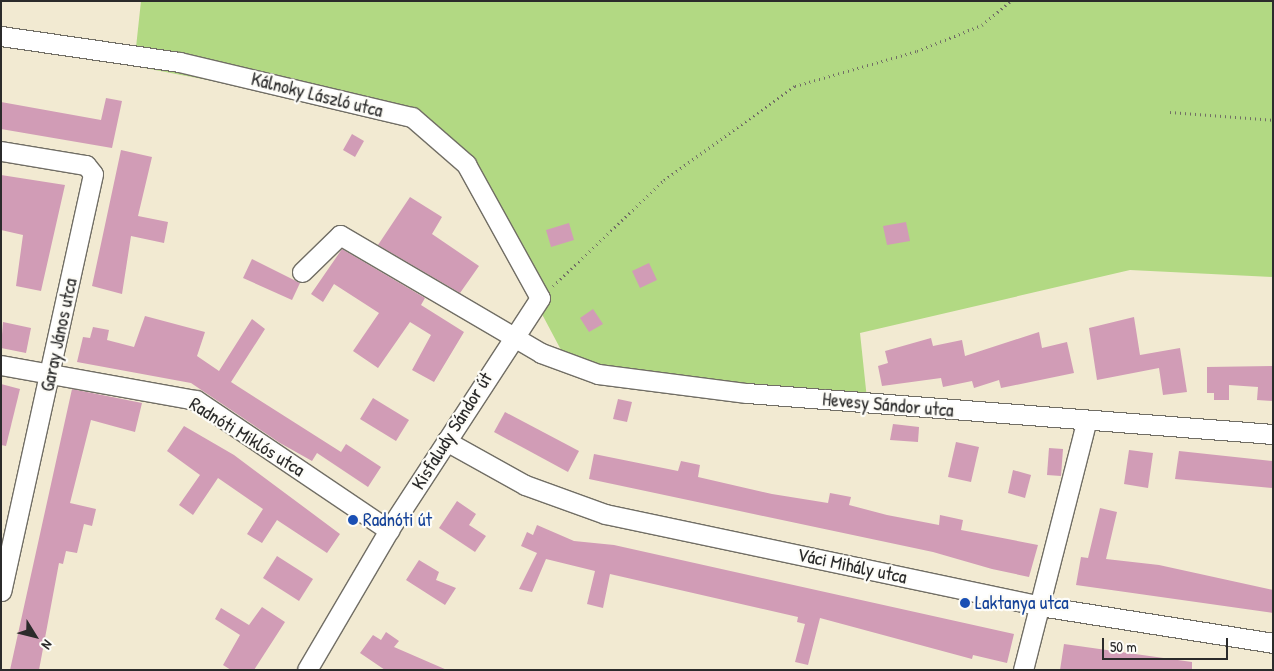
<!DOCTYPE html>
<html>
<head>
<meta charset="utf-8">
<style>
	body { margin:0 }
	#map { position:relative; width:1274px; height:671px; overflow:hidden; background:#f2ead2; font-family:"Patrick Hand",sans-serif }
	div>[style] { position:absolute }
	.green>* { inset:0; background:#b2d983 }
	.building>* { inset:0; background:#d19cb6 }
	.path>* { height:3px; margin-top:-1.5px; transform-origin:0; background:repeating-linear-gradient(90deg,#716e65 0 1px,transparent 0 5px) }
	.roads { filter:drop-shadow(1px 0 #716e65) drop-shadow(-1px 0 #716e65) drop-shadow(0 1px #716e65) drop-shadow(0 -1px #716e65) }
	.minor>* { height:19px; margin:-9.5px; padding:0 9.5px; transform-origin:9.5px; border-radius:9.5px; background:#fff }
	.dots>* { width:14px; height:14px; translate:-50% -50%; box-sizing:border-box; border:2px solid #fdfcf7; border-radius:50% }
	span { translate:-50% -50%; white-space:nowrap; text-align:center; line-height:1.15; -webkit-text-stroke:4.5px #fdfcf7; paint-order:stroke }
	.street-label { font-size:19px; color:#2b2b2b }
	.transit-label { font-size:19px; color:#164399 }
	.left { translate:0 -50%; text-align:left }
	.frame { position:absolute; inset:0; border:2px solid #2b2b2b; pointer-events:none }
	.north { position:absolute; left:10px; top:611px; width:50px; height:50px; -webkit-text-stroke:4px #fdfcf7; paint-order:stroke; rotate:126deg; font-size:14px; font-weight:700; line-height:20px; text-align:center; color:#2b2b2b }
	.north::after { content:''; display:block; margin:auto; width:18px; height:22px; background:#2b2b2b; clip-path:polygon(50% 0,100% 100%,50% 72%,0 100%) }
	.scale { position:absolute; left:1102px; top:638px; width:126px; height:22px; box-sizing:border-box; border:2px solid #2b2b2b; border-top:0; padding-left:6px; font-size:15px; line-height:18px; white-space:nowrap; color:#2b2b2b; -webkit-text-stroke:4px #fdfcf7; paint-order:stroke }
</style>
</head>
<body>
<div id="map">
	<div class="green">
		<i style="clip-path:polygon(141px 1px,1273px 1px,1273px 277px,1130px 270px,860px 333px,867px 399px,569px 365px,458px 156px,408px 118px,134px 66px)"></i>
	</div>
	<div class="building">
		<i style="clip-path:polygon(106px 98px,122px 101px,112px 148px,1px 129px,1px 102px,101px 120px)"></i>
		<i style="clip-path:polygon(352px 134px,364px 141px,355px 157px,343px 150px)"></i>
		<i style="clip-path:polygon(121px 150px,152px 157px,138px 216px,168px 222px,164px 243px,131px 236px,122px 294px,92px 286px)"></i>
		<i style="clip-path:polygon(1px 175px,65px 185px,41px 291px,16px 286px,23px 235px,1px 230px)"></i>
		<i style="clip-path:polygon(410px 197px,442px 217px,432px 234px,479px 266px,460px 293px,378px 245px)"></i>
		<i style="clip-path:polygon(906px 222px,910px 241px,887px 245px,883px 226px)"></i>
		<i style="clip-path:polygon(569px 223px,574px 240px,551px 247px,546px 230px)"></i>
		<i style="clip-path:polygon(342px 249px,425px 298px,421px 305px,464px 332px,434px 382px,412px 370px,431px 335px,410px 322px,378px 368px,353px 351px,379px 313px,334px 284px,323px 302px,311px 294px)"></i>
		<i style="clip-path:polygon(252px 259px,300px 283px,292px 300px,243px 278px)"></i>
		<i style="clip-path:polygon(649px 263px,657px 280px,640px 288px,632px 271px)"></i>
		<i style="clip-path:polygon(593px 309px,603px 324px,589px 332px,580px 318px)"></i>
		<i style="clip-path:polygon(145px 316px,205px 332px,197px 356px,219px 371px,252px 319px,265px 329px,231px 382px,341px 452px,346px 444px,381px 467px,368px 487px,317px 453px,312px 461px,280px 443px,191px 383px,77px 362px,83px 337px,90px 338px,93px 327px,109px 330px,107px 340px,134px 347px)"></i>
		<i style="clip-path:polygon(1134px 317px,1140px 355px,1180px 348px,1187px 392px,1163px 395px,1159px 368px,1097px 380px,1089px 328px)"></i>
		<i style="clip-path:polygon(3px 322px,31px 328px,26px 353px,1px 348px)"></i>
		<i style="clip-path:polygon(1039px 332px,1042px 348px,1067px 342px,1074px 373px,1001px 388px,999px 380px,974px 388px,972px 381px,943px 387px,941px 378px,882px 386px,878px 366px,888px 363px,885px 351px,931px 338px,933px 346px,962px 340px,965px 356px)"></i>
		<i style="clip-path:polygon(1273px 366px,1273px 401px,1257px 400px,1258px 387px,1229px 385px,1229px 400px,1214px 400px,1214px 393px,1207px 393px,1207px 367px)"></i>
		<i style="clip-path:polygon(1px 384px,20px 389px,6px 446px,1px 445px)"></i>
		<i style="clip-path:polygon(72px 389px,142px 403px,135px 432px,91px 420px,70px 503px,96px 509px,92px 526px,84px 524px,77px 553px,66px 551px,63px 564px,59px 563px,39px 670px,10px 670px)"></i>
		<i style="clip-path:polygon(373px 398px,409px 420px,396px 441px,360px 419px)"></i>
		<i style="clip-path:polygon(618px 399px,632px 402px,627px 422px,613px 419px)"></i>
		<i style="clip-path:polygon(505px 412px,579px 451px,568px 472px,494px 432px)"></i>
		<i style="clip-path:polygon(893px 424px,919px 427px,918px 442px,890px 440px)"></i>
		<i style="clip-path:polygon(184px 426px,234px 455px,340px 534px,327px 553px,277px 520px,262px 543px,247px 534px,263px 509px,218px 478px,193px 515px,179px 505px,200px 475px,167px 451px)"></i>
		<i style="clip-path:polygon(956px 442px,979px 447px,971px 482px,948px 477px)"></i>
		<i style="clip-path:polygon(1049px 448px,1063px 449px,1061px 476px,1047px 475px)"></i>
		<i style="clip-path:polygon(1129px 450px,1153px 453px,1148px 488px,1124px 484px)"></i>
		<i style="clip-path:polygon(1179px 451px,1273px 461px,1273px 488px,1175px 479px)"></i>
		<i style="clip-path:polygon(594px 454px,678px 471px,681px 461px,700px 465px,698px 477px,772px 494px,828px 503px,830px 493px,851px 497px,849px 505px,887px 515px,939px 525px,940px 515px,963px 520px,961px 530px,1038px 545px,1029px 577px,992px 569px,933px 552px,589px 479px)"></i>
		<i style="clip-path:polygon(1013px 470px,1031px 475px,1025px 498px,1008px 493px)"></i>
		<i style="clip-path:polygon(457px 501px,476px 514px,469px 525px,486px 536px,475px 552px,439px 528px)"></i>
		<i style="clip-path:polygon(1100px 508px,1117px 512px,1106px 559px,1159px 565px,1273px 590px,1273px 613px,1076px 585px,1081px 557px,1088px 558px)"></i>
		<i style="clip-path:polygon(537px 525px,574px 541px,614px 545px,1014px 634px,1007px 663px,973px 655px,972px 659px,820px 618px,808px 665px,795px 662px,805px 624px,797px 622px,798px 617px,610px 574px,603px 608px,587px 604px,595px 571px,546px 559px,532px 592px,519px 589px,537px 553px,521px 546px,527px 532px,533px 535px)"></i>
		<i style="clip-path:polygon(277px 556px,313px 579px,299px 601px,263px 578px)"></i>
		<i style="clip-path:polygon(419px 560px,439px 572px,436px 580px,456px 588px,445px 605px,406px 580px)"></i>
		<i style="clip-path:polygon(262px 607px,285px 622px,254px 670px,231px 670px,223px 665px,240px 635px,215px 619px,221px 608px,249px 625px)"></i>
		<i style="clip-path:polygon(386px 632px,399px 641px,394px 647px,447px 670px,385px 670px,360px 653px,373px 635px,381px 640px)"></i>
		<i style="clip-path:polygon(1064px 644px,1192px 662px,1192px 670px,1060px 670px)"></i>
	</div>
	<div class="path">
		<i style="left:1170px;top:112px;width:103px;rotate:4.4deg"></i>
		<i style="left:553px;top:286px;width:153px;rotate:-43.7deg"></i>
		<i style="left:664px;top:180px;width:161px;rotate:-35.7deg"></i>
		<i style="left:795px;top:86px;width:127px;rotate:-16deg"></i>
		<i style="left:917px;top:51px;width:70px;rotate:-21.8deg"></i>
		<i style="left:982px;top:25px;width:38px;rotate:-40deg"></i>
	</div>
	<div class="roads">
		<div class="minor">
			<i style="left:1px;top:36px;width:180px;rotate:8.3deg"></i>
			<i style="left:179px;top:62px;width:239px;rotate:13.3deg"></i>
			<i style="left:412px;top:117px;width:72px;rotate:41deg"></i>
			<i style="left:466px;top:164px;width:153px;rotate:61.1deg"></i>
			<i style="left:540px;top:298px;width:277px;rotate:123.1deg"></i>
			<i style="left:389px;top:530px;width:162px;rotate:120.4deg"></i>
			<i style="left:1px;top:151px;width:86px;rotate:9.4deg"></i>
			<i style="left:86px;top:165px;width:11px;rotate:52deg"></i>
			<i style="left:93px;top:174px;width:427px;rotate:102.4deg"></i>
			<i style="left:302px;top:272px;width:53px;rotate:-44.2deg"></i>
			<i style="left:340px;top:235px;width:233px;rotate:30.4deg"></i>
			<i style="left:541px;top:353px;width:61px;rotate:20.2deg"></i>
			<i style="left:598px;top:374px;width:150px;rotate:7.3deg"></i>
			<i style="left:747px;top:393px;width:528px;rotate:4.46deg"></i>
			<i style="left:1px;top:365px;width:198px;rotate:10.2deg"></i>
			<i style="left:196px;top:400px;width:233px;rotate:34deg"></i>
			<i style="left:446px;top:441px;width:90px;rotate:29.1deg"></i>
			<i style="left:525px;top:485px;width:85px;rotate:19.9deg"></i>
			<i style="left:605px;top:514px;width:445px;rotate:11.9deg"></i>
			<i style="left:1040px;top:606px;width:236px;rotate:9deg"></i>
			<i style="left:1023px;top:670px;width:255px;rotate:-75.7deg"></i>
		</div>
	</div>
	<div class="dots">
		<i style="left:353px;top:520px;background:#1a4fb4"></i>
		<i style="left:965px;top:603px;background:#1a4fb4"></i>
	</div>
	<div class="street-label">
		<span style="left:317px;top:95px;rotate:14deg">Kálnoky László utca</span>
		<span style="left:59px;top:335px;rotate:-78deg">Garay János utca</span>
		<span style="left:888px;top:405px;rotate:5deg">Hevesy Sándor utca</span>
		<span style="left:452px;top:431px;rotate:-58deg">Kisfaludy Sándor út</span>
		<span style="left:247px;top:437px;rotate:32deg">Radnóti Miklós utca</span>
		<span style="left:852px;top:566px;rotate:12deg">Váci Mihály utca</span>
	</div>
	<div class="transit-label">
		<span class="left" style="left:363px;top:520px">Radnóti út</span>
		<span class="left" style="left:975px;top:603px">Laktanya utca</span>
	</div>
	<div class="frame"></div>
	<div class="north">N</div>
	<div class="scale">50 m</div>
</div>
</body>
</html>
